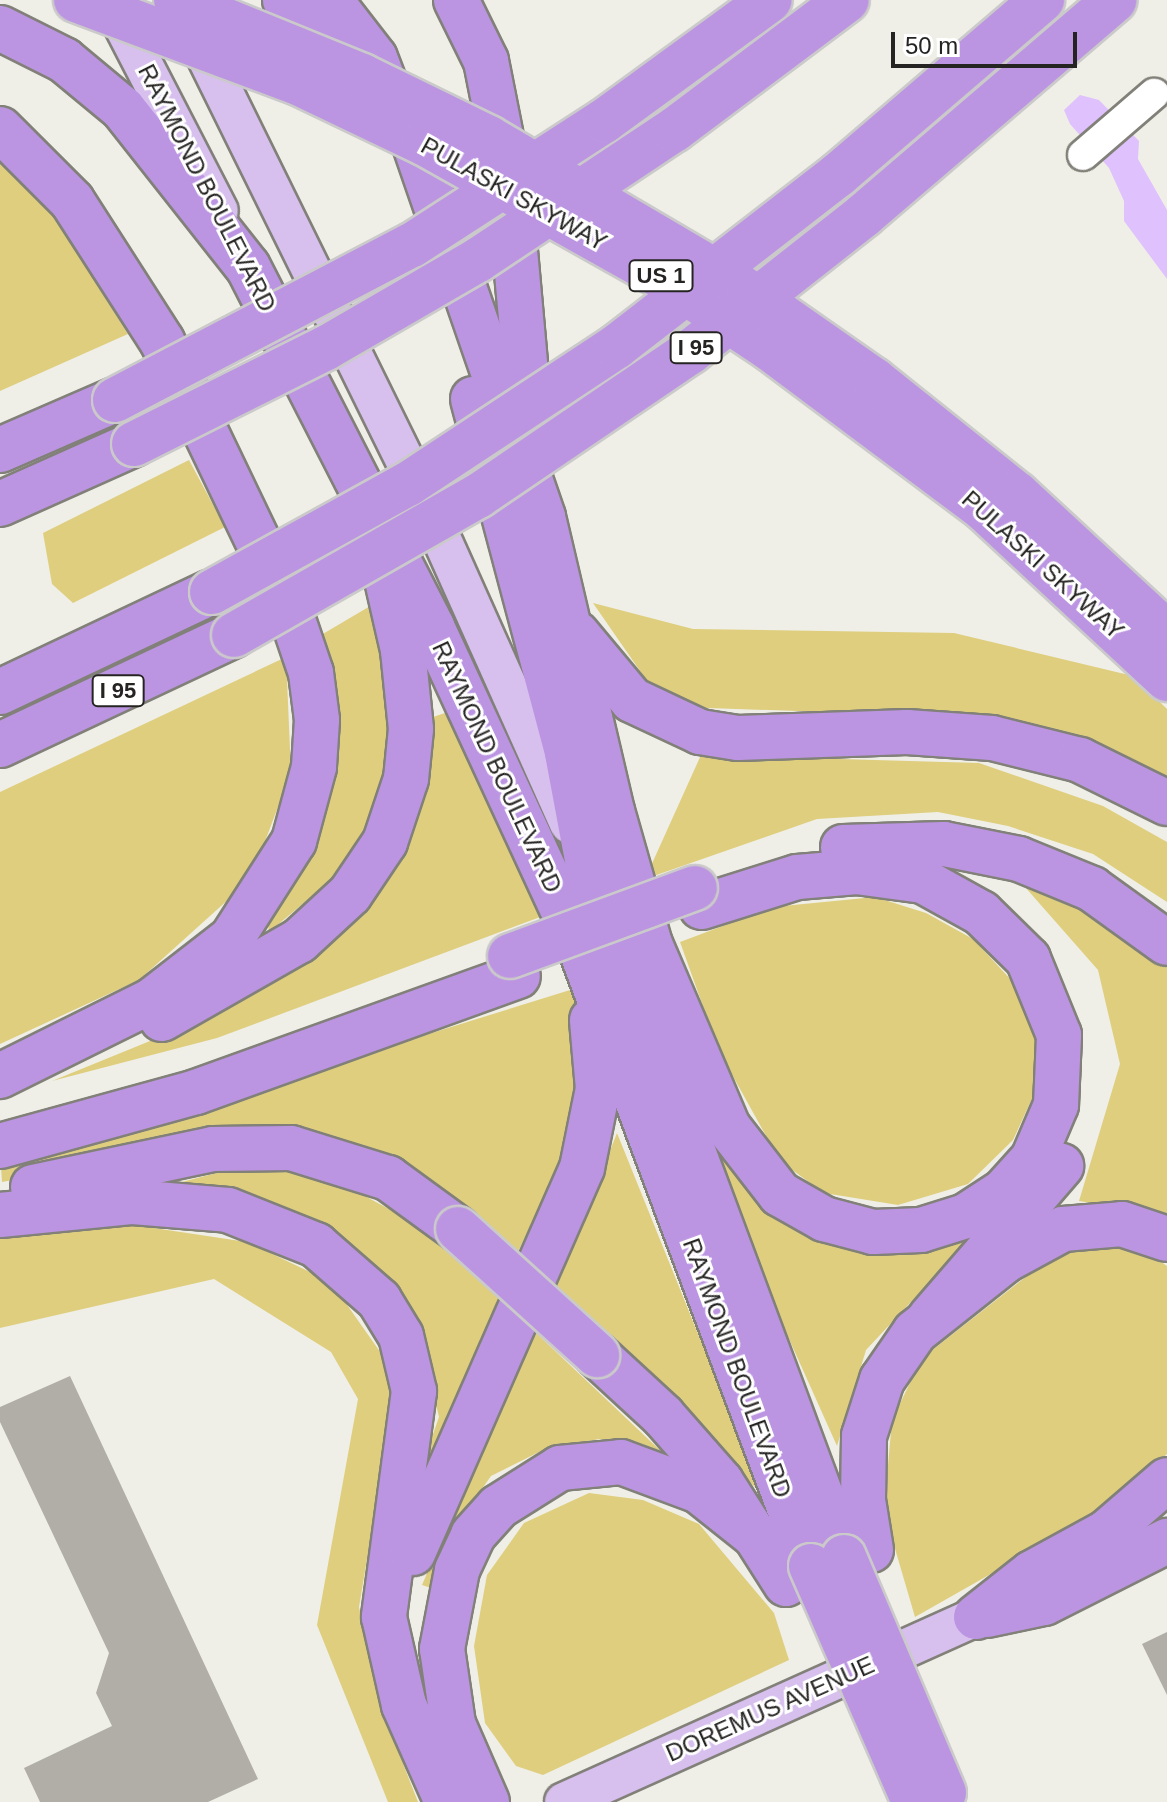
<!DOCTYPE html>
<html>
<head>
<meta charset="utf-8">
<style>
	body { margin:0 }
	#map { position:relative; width:1167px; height:1802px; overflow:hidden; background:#f0efe7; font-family:Arial,sans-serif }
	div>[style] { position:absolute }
	.green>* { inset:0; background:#dece7e }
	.water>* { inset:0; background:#dfc1fd }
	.building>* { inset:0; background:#b0aea7 }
	.roads { filter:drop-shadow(2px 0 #818079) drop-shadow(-2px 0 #818079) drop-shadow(0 2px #818079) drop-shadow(0 -2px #818079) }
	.minor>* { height:30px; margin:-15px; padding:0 15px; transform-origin:15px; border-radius:15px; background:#fff }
	.major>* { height:38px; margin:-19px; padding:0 19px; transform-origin:19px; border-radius:19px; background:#d7bfee }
	.highway>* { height:44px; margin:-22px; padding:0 22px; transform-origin:22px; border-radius:22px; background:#bc95e2 }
	.bridges { filter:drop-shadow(2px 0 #cbcaca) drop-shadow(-2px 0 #cbcaca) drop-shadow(0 2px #cbcaca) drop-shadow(0 -2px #cbcaca) }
	.highway-bridge>* { height:44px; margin:-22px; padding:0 22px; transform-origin:22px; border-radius:22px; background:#bc95e2 }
	span { translate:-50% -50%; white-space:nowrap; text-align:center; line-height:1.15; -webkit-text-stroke:6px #fff; paint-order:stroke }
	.shield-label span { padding:2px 6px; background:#fff; border:2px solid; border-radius:6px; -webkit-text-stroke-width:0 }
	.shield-label { font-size:22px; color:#252422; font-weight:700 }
	.street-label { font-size:24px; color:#252422 }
	.scale { position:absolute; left:891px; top:32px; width:186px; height:36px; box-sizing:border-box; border:4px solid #252422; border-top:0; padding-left:10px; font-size:24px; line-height:28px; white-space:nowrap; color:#252422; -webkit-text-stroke:6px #fff; paint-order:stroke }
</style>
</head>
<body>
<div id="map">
	<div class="green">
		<i style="clip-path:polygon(0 161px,32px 182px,128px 334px,0 391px)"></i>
		<i style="clip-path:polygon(189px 460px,225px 527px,73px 603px,52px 584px,43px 533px)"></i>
		<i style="clip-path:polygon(377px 602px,391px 746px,381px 812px,347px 867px,269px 932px,267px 918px,316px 638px)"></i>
		<i style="clip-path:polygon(593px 603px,693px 629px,954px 633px,1133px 676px,1167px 709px,1167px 781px,1001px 718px,680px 707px,647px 681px)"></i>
		<i style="clip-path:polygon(286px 657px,291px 772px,251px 879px,139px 980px,0 1044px,0 792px)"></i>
		<i style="clip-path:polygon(448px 712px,551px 913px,217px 1038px,52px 1081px,221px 1012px,351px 920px,386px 880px,422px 803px,433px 755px,427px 719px)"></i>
		<i style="clip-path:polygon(701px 755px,979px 763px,1103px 806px,1167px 842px,1167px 902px,1093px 854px,1008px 826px,938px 812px,817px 819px,645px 879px)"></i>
		<i style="clip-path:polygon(1011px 871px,1098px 910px,1167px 957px,1167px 1215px,1079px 1201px,1120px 1064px,1098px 970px)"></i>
		<i style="clip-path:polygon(875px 897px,926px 913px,973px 939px,1027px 997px,1038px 1040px,1036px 1090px,1013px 1140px,968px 1184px,898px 1205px,824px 1193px,780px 1161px,719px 1051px,680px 942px,773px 907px)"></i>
		<i style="clip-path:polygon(583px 986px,573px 1136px,515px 1258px,276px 1133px,2px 1182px,1px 1167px)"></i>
		<i style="clip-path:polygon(705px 1123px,877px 1245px,968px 1241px,866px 1350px,837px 1446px,768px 1292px)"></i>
		<i style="clip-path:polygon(617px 1133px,763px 1495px,554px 1292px)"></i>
		<i style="clip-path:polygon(252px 1164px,341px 1183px,411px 1221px,505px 1300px,431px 1475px,417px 1480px,439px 1417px,419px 1334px,365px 1261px,166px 1186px)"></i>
		<i style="clip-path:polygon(134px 1225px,247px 1242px,331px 1282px,383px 1356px,398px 1432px,373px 1523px,359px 1607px,379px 1702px,418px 1802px,388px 1802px,317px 1625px,358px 1399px,331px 1352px,214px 1279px,0 1328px,0 1238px)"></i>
		<i style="clip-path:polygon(1064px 1247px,1142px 1249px,1167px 1266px,1167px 1454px,1112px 1505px,915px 1617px,884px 1511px,892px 1420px,922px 1358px)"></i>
		<i style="clip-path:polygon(532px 1329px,666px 1456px,599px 1439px,541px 1451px,491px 1476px,455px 1527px,434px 1589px,422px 1585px)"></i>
		<i style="clip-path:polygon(589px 1493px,643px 1500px,699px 1524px,774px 1613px,789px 1660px,543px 1775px,516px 1766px,485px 1723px,474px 1646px,487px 1575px,524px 1523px)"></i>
	</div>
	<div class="water">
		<i style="clip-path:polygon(1080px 95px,1099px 100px,1139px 141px,1138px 159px,1167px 210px,1167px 279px,1124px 221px,1124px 201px,1109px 168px,1070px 124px,1064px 110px)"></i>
	</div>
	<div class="building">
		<i style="clip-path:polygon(70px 1376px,258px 1779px,208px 1802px,40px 1802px,24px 1768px,112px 1726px,96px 1693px,109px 1653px,0 1422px,0 1407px)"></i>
		<i style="clip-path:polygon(1167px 1632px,1167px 1695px,1142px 1644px)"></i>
	</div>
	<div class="roads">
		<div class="minor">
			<i style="left:1083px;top:155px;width:94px;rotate:-40.7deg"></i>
		</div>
		<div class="major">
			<i style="left:110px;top:0;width:237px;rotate:62.7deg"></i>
			<i style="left:193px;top:30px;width:521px;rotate:63.78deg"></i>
			<i style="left:423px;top:497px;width:358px;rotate:65.9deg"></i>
			<i style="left:564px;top:1802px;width:452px;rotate:-24.2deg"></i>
		</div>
		<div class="highway">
			<i style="left:285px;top:0;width:105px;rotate:44.6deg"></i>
			<i style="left:330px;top:0;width:73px;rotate:52.2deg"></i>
			<i style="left:375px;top:58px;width:59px;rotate:69.1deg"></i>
			<i style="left:456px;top:0;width:68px;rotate:63.8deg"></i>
			<i style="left:486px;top:61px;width:113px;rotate:78.8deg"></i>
			<i style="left:508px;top:172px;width:248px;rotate:84.9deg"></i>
			<i style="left:0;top:28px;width:72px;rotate:26.6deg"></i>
			<i style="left:64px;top:60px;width:77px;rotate:39.7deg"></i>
			<i style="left:123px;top:109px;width:201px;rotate:51.7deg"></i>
			<i style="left:248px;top:267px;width:404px;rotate:62.9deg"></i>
			<i style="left:432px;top:627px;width:356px;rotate:65.2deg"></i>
			<i style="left:581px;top:950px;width:658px;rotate:69.53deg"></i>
			<i style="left:405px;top:116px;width:424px;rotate:71deg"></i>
			<i style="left:543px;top:517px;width:302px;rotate:76.8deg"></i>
			<i style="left:612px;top:811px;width:138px;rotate:74.1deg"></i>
			<i style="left:650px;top:944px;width:199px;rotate:66.9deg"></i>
			<i style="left:728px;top:1127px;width:85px;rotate:52.2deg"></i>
			<i style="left:780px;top:1194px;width:51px;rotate:29.6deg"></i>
			<i style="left:824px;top:1219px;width:51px;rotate:14.9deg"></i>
			<i style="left:873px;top:1232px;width:48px;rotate:-2.4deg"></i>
			<i style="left:921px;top:1230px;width:47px;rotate:-17.3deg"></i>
			<i style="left:966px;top:1216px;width:45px;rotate:-33.3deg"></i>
			<i style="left:1004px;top:1191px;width:43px;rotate:-47.8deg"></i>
			<i style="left:1033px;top:1159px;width:59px;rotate:-66.9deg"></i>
			<i style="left:1056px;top:1105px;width:70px;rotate:-87.5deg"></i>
			<i style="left:1059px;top:1035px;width:82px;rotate:-112.2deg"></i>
			<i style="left:1028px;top:959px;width:66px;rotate:-135.6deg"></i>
			<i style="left:981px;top:913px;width:66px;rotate:-151.1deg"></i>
			<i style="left:923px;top:881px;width:67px;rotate:-172.2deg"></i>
			<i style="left:857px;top:872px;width:60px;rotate:175.2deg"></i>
			<i style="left:797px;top:877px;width:100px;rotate:162.5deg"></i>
			<i style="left:0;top:129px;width:102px;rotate:45deg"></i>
			<i style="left:72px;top:201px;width:166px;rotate:57.3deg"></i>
			<i style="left:162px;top:341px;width:289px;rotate:64.4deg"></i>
			<i style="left:287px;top:602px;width:75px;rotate:71.3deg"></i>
			<i style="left:311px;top:673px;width:47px;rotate:82.7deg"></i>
			<i style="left:317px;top:720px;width:47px;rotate:93.7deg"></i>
			<i style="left:314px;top:767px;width:77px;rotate:105.1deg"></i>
			<i style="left:294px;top:841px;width:115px;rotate:122.6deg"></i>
			<i style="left:232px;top:938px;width:103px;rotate:142.1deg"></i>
			<i style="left:151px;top:1001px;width:169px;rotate:153.6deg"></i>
			<i style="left:473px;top:399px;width:366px;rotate:75.1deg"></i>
			<i style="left:567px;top:753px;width:120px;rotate:79.4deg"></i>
			<i style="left:589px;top:871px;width:732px;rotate:69.61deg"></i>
			<i style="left:0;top:450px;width:125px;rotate:-23.5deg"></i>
			<i style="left:0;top:504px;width:147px;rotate:-24.1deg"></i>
			<i style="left:577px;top:634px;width:86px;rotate:50.2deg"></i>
			<i style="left:632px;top:700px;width:75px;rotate:25.2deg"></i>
			<i style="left:700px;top:732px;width:38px;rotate:9deg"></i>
			<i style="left:738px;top:738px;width:169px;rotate:-2deg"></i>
			<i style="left:907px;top:732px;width:85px;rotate:4deg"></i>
			<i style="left:992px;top:738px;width:91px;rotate:14deg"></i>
			<i style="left:1080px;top:760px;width:97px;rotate:26.3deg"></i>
			<i style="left:0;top:692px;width:234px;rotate:-25.3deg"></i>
			<i style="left:0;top:745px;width:259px;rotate:-25.2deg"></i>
			<i style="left:843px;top:847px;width:101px;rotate:-1.7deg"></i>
			<i style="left:944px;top:844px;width:76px;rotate:11.3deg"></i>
			<i style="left:1019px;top:859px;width:79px;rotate:22.3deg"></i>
			<i style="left:1092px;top:889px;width:92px;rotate:35.8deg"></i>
			<i style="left:162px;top:1019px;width:158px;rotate:-29.7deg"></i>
			<i style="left:299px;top:941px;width:69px;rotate:-42.7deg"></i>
			<i style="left:350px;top:894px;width:63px;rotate:-56.1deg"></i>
			<i style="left:385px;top:842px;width:66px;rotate:-71.6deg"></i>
			<i style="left:406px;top:779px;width:50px;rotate:-84.3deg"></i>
			<i style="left:411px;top:729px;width:79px;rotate:-95.8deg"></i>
			<i style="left:403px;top:650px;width:76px;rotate:-102.9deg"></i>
			<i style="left:0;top:1146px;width:203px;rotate:-15.4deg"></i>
			<i style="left:196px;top:1092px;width:342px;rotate:-19.8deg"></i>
			<i style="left:33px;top:1187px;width:184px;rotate:-11.9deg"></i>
			<i style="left:213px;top:1149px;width:78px;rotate:-0.7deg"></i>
			<i style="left:291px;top:1148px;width:102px;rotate:17.2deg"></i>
			<i style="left:388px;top:1178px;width:87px;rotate:36.1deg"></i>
			<i style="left:0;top:1215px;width:134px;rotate:-5.6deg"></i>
			<i style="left:133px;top:1202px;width:95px;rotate:4.8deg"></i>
			<i style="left:228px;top:1210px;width:95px;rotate:21.7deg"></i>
			<i style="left:316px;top:1245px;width:84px;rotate:41.1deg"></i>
			<i style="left:379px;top:1300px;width:42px;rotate:58.6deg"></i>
			<i style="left:401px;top:1336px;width:57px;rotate:76.7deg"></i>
			<i style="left:414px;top:1391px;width:228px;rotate:97.6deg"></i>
			<i style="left:384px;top:1617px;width:90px;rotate:77.2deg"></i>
			<i style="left:404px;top:1705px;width:106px;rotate:66.1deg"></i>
			<i style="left:930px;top:1318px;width:201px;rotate:-49.2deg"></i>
			<i style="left:597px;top:1355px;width:90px;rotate:42.7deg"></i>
			<i style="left:663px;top:1416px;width:88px;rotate:48.7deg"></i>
			<i style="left:721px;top:1482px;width:121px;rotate:57.5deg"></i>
			<i style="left:871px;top:1550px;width:51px;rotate:-99.1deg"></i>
			<i style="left:863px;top:1500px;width:64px;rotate:-89.1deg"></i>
			<i style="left:864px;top:1436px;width:59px;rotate:-72.2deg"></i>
			<i style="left:882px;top:1380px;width:58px;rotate:-55.5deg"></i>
			<i style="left:915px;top:1332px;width:116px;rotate:-38.4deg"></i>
			<i style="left:1006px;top:1260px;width:65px;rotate:-28.5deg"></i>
			<i style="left:1063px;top:1229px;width:59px;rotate:-4.8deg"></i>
			<i style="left:1122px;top:1224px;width:47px;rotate:18.4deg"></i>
			<i style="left:413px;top:1553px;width:420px;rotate:-66.3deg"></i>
			<i style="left:582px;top:1168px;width:81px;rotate:-78.6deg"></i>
			<i style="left:598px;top:1089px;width:69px;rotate:-95deg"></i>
			<i style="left:987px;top:1615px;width:58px;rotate:-11.9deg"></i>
			<i style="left:1044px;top:1603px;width:138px;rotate:-26.8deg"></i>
			<i style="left:976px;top:1617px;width:71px;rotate:-38.2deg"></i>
			<i style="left:1032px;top:1573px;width:85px;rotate:-28.7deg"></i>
			<i style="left:1107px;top:1532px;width:79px;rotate:-40.9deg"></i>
			<i style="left:487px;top:1802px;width:85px;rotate:-113.6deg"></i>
			<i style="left:453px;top:1724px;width:76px;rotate:-98.3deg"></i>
			<i style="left:442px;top:1649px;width:80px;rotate:-79.2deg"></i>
			<i style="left:457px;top:1570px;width:38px;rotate:-65deg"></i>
			<i style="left:473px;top:1535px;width:38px;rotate:-48deg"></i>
			<i style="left:498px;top:1507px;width:73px;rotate:-32.2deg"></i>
			<i style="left:560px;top:1468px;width:61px;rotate:-5.6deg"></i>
			<i style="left:621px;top:1462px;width:83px;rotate:20.4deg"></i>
			<i style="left:699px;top:1491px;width:75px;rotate:38.5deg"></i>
		</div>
	</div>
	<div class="bridges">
		<div class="highway-bridge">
			<i style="left:76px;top:0;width:237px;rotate:20.5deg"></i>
			<i style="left:298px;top:83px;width:140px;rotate:25.5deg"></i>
			<i style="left:424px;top:143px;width:266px;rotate:29.3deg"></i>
			<i style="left:656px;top:273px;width:136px;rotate:33.6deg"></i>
			<i style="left:769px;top:348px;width:269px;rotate:36.8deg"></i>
			<i style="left:984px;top:509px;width:250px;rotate:42.9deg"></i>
			<i style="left:176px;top:0;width:201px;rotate:22.2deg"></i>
			<i style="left:362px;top:76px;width:141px;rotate:26deg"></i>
			<i style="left:489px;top:138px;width:282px;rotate:30.5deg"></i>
			<i style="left:732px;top:281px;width:173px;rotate:34.9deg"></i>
			<i style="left:874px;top:380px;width:183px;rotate:38.6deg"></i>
			<i style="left:1017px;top:494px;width:205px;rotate:42.8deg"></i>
			<i style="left:115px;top:400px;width:335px;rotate:-27.6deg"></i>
			<i style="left:412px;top:245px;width:229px;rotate:-32.9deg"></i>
			<i style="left:604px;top:121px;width:205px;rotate:-36.1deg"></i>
			<i style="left:134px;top:444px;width:215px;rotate:-26.6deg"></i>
			<i style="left:326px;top:348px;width:176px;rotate:-30.1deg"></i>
			<i style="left:478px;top:260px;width:235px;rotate:-33.6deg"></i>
			<i style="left:674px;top:130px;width:216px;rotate:-36.9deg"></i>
			<i style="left:212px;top:592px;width:224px;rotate:-28.9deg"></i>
			<i style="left:408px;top:484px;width:249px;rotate:-33.4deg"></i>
			<i style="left:616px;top:347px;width:281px;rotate:-37.8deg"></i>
			<i style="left:838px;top:175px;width:269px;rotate:-40.6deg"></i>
			<i style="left:234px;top:635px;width:281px;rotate:-29.7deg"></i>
			<i style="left:478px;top:496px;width:256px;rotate:-34.2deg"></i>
			<i style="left:690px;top:352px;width:221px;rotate:-38.2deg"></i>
			<i style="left:864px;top:215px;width:330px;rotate:-40.6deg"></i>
			<i style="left:510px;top:956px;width:197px;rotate:-20.2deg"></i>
			<i style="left:458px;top:1229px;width:188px;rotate:42.2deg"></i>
			<i style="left:844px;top:1557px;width:256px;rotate:67deg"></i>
			<i style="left:811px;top:1566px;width:257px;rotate:66.4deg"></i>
		</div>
	</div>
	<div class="shield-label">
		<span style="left:661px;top:276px">US 1</span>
		<span style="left:696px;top:348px">I 95</span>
		<span style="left:118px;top:691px">I 95</span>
	</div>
	<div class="street-label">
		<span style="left:207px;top:188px;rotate:63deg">RAYMOND BOULEVARD</span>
		<span style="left:514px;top:194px;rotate:29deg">PULASKI SKYWAY</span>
		<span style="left:1043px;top:565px;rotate:42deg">PULASKI SKYWAY</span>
		<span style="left:497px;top:767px;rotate:65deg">RAYMOND BOULEVARD</span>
		<span style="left:737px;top:1368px;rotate:70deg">RAYMOND BOULEVARD</span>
		<span style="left:770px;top:1709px;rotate:-24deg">DOREMUS AVENUE</span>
	</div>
	<div class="scale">50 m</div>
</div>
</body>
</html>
